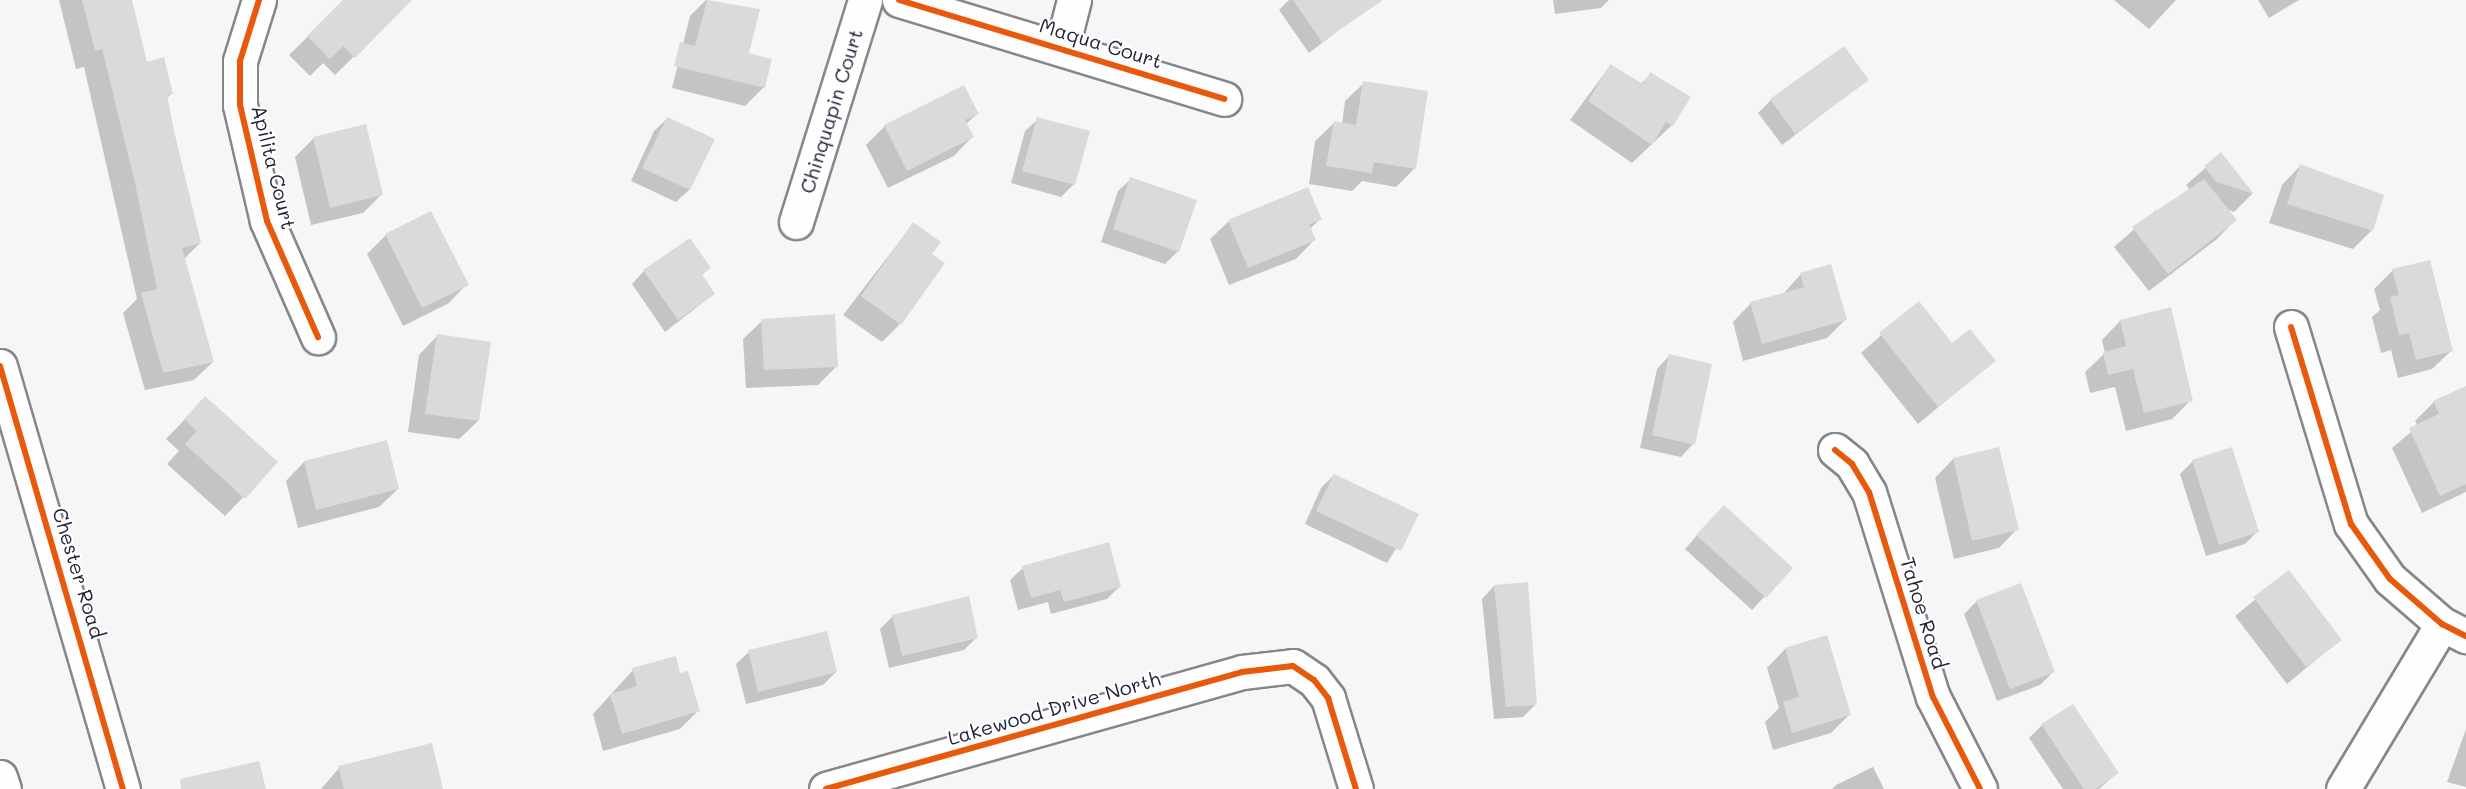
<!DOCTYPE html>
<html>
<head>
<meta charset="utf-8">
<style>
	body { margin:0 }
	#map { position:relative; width:2466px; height:789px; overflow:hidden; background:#f6f6f7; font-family:Mali,sans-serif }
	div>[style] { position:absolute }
	.shadow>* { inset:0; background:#0003 }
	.building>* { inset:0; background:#dadadd }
	.roads { filter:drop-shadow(2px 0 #86868b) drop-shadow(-2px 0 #86868b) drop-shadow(0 2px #86868b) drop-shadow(0 -2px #86868b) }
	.minor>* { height:33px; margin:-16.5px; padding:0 16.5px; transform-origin:16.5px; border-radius:16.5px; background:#fefefe }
	.highway>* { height:33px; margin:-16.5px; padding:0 16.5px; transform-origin:16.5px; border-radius:16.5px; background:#fefefe }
	.cycleway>* { height:6px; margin:-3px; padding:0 3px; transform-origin:3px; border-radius:3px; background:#e8590c }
	span { translate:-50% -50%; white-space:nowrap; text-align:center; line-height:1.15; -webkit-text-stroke:4.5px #fff; paint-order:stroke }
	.street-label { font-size:20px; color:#22223b }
</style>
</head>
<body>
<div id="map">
	<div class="shadow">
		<i style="clip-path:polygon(59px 0,130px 0,146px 64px,172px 93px,166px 99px,200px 243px,184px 259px,213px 362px,194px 380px,145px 390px,123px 313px,137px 299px,84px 67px,76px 69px)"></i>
		<i style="clip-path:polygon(345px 0,410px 1px,335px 75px,323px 63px,310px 76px,289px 55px)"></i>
		<i style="clip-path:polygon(706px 0,758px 10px,747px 54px,764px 87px,745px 106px,672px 88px,690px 16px)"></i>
		<i style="clip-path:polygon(1289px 0,1352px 0,1361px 13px,1309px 53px,1279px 10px)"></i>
		<i style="clip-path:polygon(1553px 0,1609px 0,1601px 8px,1555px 14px)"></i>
		<i style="clip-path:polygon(2114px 0,2176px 0,2149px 29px)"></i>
		<i style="clip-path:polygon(2258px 0,2299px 0,2269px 18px)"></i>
		<i style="clip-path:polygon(1610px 66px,1641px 84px,1651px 74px,1672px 125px,1632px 163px,1570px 120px)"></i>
		<i style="clip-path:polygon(1867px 80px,1782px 145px,1758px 113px,1771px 100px)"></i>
		<i style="clip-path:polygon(1364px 83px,1415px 168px,1396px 187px,1362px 181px,1352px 191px,1309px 184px,1315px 141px,1334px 123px,1342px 124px,1345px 101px)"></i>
		<i style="clip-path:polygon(977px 114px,966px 124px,972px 137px,954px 156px,888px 188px,866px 145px,885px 126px)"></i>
		<i style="clip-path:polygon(667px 119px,713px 139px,689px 190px,676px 202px,631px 181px,654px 131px)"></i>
		<i style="clip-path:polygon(1038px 119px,1074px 184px,1061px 197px,1011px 183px,1025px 131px)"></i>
		<i style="clip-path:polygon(314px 138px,382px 194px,363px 213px,311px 225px,295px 157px)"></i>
		<i style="clip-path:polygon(2221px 154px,2252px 194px,2234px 212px,2227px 209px,2235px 220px,2217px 239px,2149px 291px,2114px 247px,2156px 210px,2160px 215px,2191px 191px,2186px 185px)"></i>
		<i style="clip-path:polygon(2300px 166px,2383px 196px,2371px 231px,2353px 249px,2269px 223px,2282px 185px)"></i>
		<i style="clip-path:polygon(1131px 179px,1178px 251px,1165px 264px,1101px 242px,1118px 191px)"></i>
		<i style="clip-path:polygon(430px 213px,467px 284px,449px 303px,403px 326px,367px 254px,386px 235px)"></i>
		<i style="clip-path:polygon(1320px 219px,1310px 229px,1314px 240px,1296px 259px,1229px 285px,1210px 239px,1229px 221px)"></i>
		<i style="clip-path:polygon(913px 224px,930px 254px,900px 324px,882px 342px,843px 315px)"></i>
		<i style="clip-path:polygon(709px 268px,701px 276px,714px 294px,665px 332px,632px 284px,644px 271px)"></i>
		<i style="clip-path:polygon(2393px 270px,2451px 351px,2432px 369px,2398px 378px,2391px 350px,2381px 353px,2372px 317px,2380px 310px,2374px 289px)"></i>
		<i style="clip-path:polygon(1801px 274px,1846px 319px,1827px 338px,1743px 361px,1733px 322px,1751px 303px,1783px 294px)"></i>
		<i style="clip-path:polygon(1918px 303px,1952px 345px,1994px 361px,1918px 424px,1861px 353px)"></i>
		<i style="clip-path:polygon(2170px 309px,2191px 400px,2172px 419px,2126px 431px,2115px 387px,2090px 393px,2085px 372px,2105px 353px,2102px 340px,2120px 321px)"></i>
		<i style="clip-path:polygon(762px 321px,837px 366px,818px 385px,746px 388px,743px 339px)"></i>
		<i style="clip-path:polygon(437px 336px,478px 421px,459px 439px,408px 432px,419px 355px)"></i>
		<i style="clip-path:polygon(1669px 356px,1693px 444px,1681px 457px,1640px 448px,1657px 369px)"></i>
		<i style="clip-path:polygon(2434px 402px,2466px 402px,2466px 492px,2422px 513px,2392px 448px,2418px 426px,2415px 421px)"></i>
		<i style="clip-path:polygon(187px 417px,276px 463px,225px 516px,167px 464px,179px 451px,166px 439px)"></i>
		<i style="clip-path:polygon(1998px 449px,2017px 529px,1999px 548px,1954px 559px,1935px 478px,1953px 459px)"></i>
		<i style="clip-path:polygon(2231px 449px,2257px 532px,2245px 544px,2206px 556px,2180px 474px,2192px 462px)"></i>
		<i style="clip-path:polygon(304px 462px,398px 489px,379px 507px,298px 528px,286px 481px)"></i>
		<i style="clip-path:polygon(1334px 475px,1417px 515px,1387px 563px,1305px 524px,1321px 488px)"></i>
		<i style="clip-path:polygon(1711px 520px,1791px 568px,1752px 610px,1685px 549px)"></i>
		<i style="clip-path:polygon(1023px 568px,1120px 586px,1107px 599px,1051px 614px,1048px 602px,1018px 610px,1010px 580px)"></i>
		<i style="clip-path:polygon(2289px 572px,2340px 640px,2287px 684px,2235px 616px)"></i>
		<i style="clip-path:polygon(1494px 586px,1536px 704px,1523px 717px,1494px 719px,1482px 599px)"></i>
		<i style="clip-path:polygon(1977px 601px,2053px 672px,2040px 685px,1997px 701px,1964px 614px)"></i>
		<i style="clip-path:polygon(893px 616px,977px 637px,964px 650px,889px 668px,880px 629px)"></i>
		<i style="clip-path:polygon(1826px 637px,1849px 715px,1831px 733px,1773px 750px,1765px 722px,1779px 708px,1767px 668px,1785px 649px)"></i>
		<i style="clip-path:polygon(749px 652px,836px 672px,823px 685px,746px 704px,736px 664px)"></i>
		<i style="clip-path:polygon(633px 670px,679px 675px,698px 711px,680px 729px,603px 751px,593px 714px)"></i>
		<i style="clip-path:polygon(2042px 725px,2117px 773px,2099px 789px,2063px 789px,2029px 738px)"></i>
		<i style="clip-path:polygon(2466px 729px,2466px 787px,2447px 782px)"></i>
		<i style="clip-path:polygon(1873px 767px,1884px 789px,1832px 789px,1836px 785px)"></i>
		<i style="clip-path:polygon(339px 768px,438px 789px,321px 789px)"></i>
	</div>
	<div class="building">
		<i style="clip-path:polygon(82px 0,132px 0,147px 62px,164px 57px,173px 94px,167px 95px,174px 131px,201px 243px,182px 248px,214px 362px,163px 373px,141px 293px,157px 289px,135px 183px,102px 49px,95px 51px)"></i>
		<i style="clip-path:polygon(343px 0,412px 0,355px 58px,343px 46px,330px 59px,307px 36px)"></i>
		<i style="clip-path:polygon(707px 0,760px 9px,749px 53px,772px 59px,765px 88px,674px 66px,680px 42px,695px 46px)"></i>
		<i style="clip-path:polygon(1293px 0,1383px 0,1322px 42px)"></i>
		<i style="clip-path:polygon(1844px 46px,1869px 80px,1795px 134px,1770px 99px)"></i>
		<i style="clip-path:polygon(1610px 64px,1643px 84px,1650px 72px,1691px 97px,1673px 126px,1666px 122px,1652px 145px,1588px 101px)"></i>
		<i style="clip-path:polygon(1363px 81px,1428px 91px,1416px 169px,1374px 162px,1372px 173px,1326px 166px,1334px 121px,1356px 125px)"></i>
		<i style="clip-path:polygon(964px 85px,979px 114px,965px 120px,974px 137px,907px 171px,884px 125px)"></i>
		<i style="clip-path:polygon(667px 117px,715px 139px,690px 190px,642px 168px)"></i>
		<i style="clip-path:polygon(1037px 117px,1090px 131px,1075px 185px,1022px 171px)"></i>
		<i style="clip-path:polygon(366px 124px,383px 195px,330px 208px,313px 137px)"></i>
		<i style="clip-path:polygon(2221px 152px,2254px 194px,2216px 182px,2204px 166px)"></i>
		<i style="clip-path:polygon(2300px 164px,2384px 195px,2373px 231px,2287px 204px)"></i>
		<i style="clip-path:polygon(1130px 177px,1197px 200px,1179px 252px,1113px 229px)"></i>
		<i style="clip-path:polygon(2204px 179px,2237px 220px,2168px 274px,2132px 227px)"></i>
		<i style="clip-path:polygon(1308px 187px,1322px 220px,1309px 224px,1316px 240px,1248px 268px,1228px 220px)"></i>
		<i style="clip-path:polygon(431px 211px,469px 285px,422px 308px,385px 234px)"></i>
		<i style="clip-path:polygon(913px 222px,941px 242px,932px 254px,945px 263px,901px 325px,861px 296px)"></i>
		<i style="clip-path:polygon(690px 238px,711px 268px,702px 274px,715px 294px,678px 320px,643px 270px)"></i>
		<i style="clip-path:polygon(2430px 260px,2453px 351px,2416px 360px,2409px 333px,2399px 335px,2390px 297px,2399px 295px,2392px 269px)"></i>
		<i style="clip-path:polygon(1831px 264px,1847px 320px,1762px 344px,1750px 302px,1804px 287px,1800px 273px)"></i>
		<i style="clip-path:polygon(1919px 301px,1952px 343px,1970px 329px,1996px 361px,1938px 407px,1879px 333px)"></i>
		<i style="clip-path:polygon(2171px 307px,2193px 401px,2144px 413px,2133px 369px,2108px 375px,2103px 352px,2126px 346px,2120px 320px)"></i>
		<i style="clip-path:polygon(835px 314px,838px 367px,764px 370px,761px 319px)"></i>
		<i style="clip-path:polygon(437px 334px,491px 342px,479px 421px,425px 414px)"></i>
		<i style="clip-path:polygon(1669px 354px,1712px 364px,1695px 445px,1652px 435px)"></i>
		<i style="clip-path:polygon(2466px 386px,2466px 484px,2440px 496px,2409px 428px,2439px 414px,2433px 401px)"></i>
		<i style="clip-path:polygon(205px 396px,278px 462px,245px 499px,185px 444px,197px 431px,184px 419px)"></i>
		<i style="clip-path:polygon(387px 440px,399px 489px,316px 510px,304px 461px)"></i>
		<i style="clip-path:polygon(1999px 447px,2019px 530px,1972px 541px,1953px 458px)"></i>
		<i style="clip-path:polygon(2232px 447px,2259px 532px,2219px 545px,2192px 460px)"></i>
		<i style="clip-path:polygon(1334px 474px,1419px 514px,1401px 551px,1316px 511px)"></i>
		<i style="clip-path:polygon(1724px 505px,1793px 568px,1766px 598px,1696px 535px)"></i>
		<i style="clip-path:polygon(1109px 542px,1121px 587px,1064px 602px,1060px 590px,1031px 598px,1022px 566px)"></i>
		<i style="clip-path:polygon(2289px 570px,2342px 640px,2306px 667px,2253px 597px)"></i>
		<i style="clip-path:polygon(1528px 582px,1537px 705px,1506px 707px,1494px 585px)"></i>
		<i style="clip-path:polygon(2021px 583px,2055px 672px,2010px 689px,1976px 600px)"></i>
		<i style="clip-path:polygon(969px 596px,978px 638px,902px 656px,892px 615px)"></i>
		<i style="clip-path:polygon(827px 631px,837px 672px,758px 692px,748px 650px)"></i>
		<i style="clip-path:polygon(1827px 635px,1851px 715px,1792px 733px,1783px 702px,1799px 697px,1785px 648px)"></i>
		<i style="clip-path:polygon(676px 656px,680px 673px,688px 671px,700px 711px,622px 734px,610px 694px,637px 686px,632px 668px)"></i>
		<i style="clip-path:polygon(2073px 704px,2119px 773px,2095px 789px,2084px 789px,2041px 724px)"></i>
		<i style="clip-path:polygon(432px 743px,443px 789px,344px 789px,338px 766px)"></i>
		<i style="clip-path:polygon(259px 761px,266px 789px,181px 789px,180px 779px)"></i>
	</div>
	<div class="roads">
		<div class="minor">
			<i style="left:259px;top:0;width:64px;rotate:107.3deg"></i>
			<i style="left:240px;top:61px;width:44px;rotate:90deg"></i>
			<i style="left:240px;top:105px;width:119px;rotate:76.9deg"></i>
			<i style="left:267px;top:221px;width:127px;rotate:66.3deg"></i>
			<i style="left:899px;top:0;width:340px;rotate:16.9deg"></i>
			<i style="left:1062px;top:47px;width:49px;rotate:-75.7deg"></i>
			<i style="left:796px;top:222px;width:232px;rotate:-72.7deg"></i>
			<i style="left:2291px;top:327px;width:206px;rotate:73.1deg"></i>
			<i style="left:2351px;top:524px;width:67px;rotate:54.7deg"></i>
			<i style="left:2390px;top:579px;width:69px;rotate:40.9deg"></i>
			<i style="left:2442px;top:624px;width:27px;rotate:27deg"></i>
			<i style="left:0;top:366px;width:441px;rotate:73.8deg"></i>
			<i style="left:1835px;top:450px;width:22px;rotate:39deg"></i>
			<i style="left:1852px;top:464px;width:33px;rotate:59deg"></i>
			<i style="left:1869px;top:492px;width:215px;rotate:72.7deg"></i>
			<i style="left:1933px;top:697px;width:103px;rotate:62.9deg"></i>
			<i style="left:826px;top:789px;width:432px;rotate:-15.7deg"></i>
			<i style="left:1242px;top:672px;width:51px;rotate:-6.7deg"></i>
			<i style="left:1293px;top:666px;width:25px;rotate:34deg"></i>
			<i style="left:1314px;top:680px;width:23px;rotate:52deg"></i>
			<i style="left:1328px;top:698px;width:95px;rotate:72.9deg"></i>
			<i style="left:2343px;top:789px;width:192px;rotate:-59deg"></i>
		</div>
		<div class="highway">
			<i style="left:0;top:777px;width:13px;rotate:72deg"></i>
		</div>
	</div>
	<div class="cycleway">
		<i style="left:259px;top:0;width:64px;rotate:107.3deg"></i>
		<i style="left:240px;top:61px;width:44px;rotate:90deg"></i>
		<i style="left:240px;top:105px;width:119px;rotate:76.9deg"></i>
		<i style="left:267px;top:221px;width:127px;rotate:66.3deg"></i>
		<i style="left:899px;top:0;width:340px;rotate:16.9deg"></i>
		<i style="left:2291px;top:327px;width:206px;rotate:73.1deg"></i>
		<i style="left:2351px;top:524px;width:67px;rotate:54.7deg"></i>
		<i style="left:2390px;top:579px;width:69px;rotate:40.9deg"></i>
		<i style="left:2442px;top:624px;width:27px;rotate:27deg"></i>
		<i style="left:0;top:366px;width:441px;rotate:73.8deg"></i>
		<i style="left:1835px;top:450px;width:22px;rotate:39deg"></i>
		<i style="left:1852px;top:464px;width:33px;rotate:59deg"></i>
		<i style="left:1869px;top:492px;width:215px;rotate:72.7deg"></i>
		<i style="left:1933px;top:697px;width:103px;rotate:62.9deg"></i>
		<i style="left:826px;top:789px;width:432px;rotate:-15.7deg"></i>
		<i style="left:1242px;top:672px;width:51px;rotate:-6.7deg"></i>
		<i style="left:1293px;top:666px;width:25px;rotate:34deg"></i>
		<i style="left:1314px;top:680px;width:23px;rotate:52deg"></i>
		<i style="left:1328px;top:698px;width:95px;rotate:72.9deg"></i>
	</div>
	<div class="street-label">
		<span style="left:1101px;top:43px;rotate:17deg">Maqua Court</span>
		<span style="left:831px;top:111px;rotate:-73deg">Chinquapin Court</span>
		<span style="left:274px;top:167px;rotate:76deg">Apilita Court</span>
		<span style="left:79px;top:573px;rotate:73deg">Chester Road</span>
		<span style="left:1924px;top:613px;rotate:73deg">Tahoe Road</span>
		<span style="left:1054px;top:708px;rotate:-16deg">Lakewood Drive North</span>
	</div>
</div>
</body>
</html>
